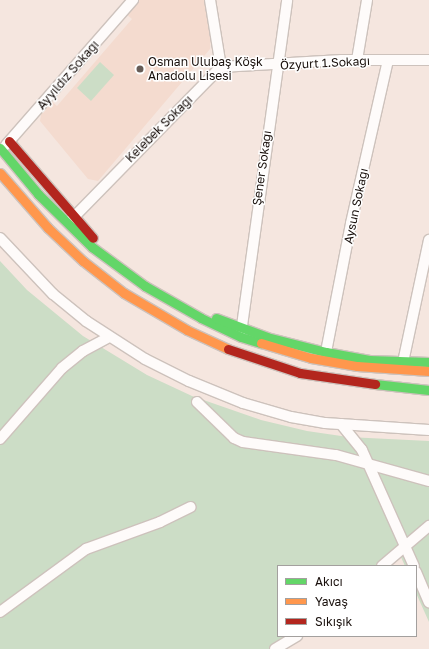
<!DOCTYPE html>
<html>
<head>
<meta charset="utf-8">
<style>
	body { margin:0 }
	#map { position:relative; width:429px; height:649px; overflow:hidden; background:#f5e6df; font-family:"Golos Text",sans-serif }
	div>[style] { position:absolute }
	.built>* { inset:0; background:#f4dbcf }
	.green>* { inset:0; background:#ccddc6 }
	.roads { filter:drop-shadow(1px 0 #cdc2bc) drop-shadow(-1px 0 #cdc2bc) drop-shadow(0 1px #cdc2bc) drop-shadow(0 -1px #cdc2bc) }
	.street>* { height:10px; margin:-5px; padding:0 5px; transform-origin:5px; border-radius:5px; background:#fefbfa }
	.fast>* { height:9px; margin:-4.5px; padding:0 4.5px; transform-origin:4.5px; border-radius:4.5px; background:#63d668 }
	.slow>* { height:9px; margin:-4.5px; padding:0 4.5px; transform-origin:4.5px; border-radius:4.5px; background:#ff974d }
	.jam>* { height:9px; margin:-4.5px; padding:0 4.5px; transform-origin:4.5px; border-radius:4.5px; background:#b3261e }
	.dots>* { width:11px; height:11px; translate:-50% -50%; box-sizing:border-box; border:2px solid #fff; border-radius:50% }
	span { translate:-50% -50%; white-space:nowrap; text-align:center; line-height:1.15; -webkit-text-stroke:3px #fff; paint-order:stroke }
	.poi-label { font-size:12px; color:#1a110d }
	.left { translate:0 -50%; text-align:left }
	.street-label { font-size:12px; color:#1a110d }
	.legend { position:absolute; left:277px; top:565px; width:140px; height:72px; box-sizing:border-box; background:#fff; border:1px solid #a3a09e; margin:0; padding:5px 7px; list-style:none; font-size:12px; color:#1a110d }
	.legend li { display:flex; align-items:center; gap:8px; height:20px }
	.legend b { width:20px; border:1px solid #a3a09e }
</style>
</head>
<body>
<div id="map">
	<div class="built">
		<i style="clip-path:polygon(138px 0,205px 0,211px 35px,210px 49px,98px 181px,88px 179px,40px 121px,42px 110px,50px 100px,57px 106px,132px 19px,126px 14px)"></i>
	</div>
	<div class="green">
		<i style="clip-path:polygon(100px 62px,114px 75px,91px 101px,77px 88px)"></i>
		<i style="clip-path:polygon(0 261px,27px 290px,83px 336px,147px 375px,192px 396px,261px 420px,307px 431px,348px 437px,429px 441px,429px 622px,416px 593px,416px 566px,405px 566px,400px 555px,388px 566px,278px 566px,278px 636px,304px 636px,282px 649px,0 649px)"></i>
	</div>
	<div class="roads">
		<div class="street">
			<i style="left:357px;top:60px;width:61px;rotate:-80.5deg"></i>
			<i style="left:221px;top:67px;width:121px;rotate:-3.3deg"></i>
			<i style="left:342px;top:60px;width:87px"></i>
			<i style="left:6px;top:145px;width:193px;rotate:-48.8deg"></i>
			<i style="left:71px;top:220px;width:214px;rotate:-45.6deg"></i>
			<i style="left:221px;top:67px;width:68px;rotate:-99.3deg"></i>
			<i style="left:0;top:238px;width:77px;rotate:46.6deg"></i>
			<i style="left:53px;top:294px;width:43px;rotate:39.3deg"></i>
			<i style="left:86px;top:321px;width:70px;rotate:32.8deg"></i>
			<i style="left:145px;top:359px;width:49px;rotate:26.6deg"></i>
			<i style="left:189px;top:381px;width:58px;rotate:22.2deg"></i>
			<i style="left:243px;top:403px;width:50px;rotate:16.3deg"></i>
			<i style="left:291px;top:417px;width:35px;rotate:10deg"></i>
			<i style="left:325px;top:423px;width:104px;rotate:3.9deg"></i>
			<i style="left:241px;top:333px;width:336px;rotate:-82.1deg"></i>
			<i style="left:326px;top:352px;width:131px;rotate:-79deg"></i>
			<i style="left:351px;top:223px;width:167px;rotate:-77.2deg"></i>
			<i style="left:402px;top:367px;width:130px;rotate:-78deg"></i>
			<i style="left:197px;top:402px;width:52px;rotate:44.2deg"></i>
			<i style="left:234px;top:438px;width:10px;rotate:24deg"></i>
			<i style="left:243px;top:442px;width:94px;rotate:8deg"></i>
			<i style="left:336px;top:455px;width:97px;rotate:15.6deg"></i>
			<i style="left:341px;top:424px;width:33px;rotate:51deg"></i>
			<i style="left:362px;top:450px;width:127px;rotate:65.9deg"></i>
			<i style="left:0;top:439px;width:94px;rotate:-48.9deg"></i>
			<i style="left:62px;top:368px;width:27px;rotate:-39deg"></i>
			<i style="left:83px;top:351px;width:30px;rotate:-28deg"></i>
			<i style="left:382px;top:566px;width:62px;rotate:-40.4deg"></i>
			<i style="left:416px;top:572px;width:33px;rotate:67deg"></i>
			<i style="left:0;top:612px;width:107px;rotate:-36.2deg"></i>
			<i style="left:86px;top:549px;width:79px;rotate:-20deg"></i>
			<i style="left:160px;top:522px;width:34px;rotate:-26deg"></i>
			<i style="left:275px;top:649px;width:26px;rotate:-31deg"></i>
		</div>
		<div class="fast">
			<i style="left:0;top:148px;width:60px;rotate:50.4deg"></i>
			<i style="left:38px;top:194px;width:76px;rotate:44.5deg"></i>
			<i style="left:92px;top:247px;width:66px;rotate:36.3deg"></i>
			<i style="left:145px;top:286px;width:64px;rotate:29.7deg"></i>
			<i style="left:201px;top:318px;width:44px;rotate:25.4deg"></i>
			<i style="left:241px;top:337px;width:21px;rotate:17deg"></i>
			<i style="left:216px;top:318px;width:54px;rotate:20.4deg"></i>
			<i style="left:267px;top:337px;width:61px;rotate:14.3deg"></i>
			<i style="left:326px;top:352px;width:44px;rotate:10.5deg"></i>
			<i style="left:369px;top:360px;width:60px;rotate:1.9deg"></i>
			<i style="left:375px;top:384px;width:54px;rotate:6.3deg"></i>
		</div>
		<div class="slow">
			<i style="left:0;top:173px;width:73px;rotate:48.9deg"></i>
			<i style="left:48px;top:228px;width:48px;rotate:43.3deg"></i>
			<i style="left:83px;top:261px;width:52px;rotate:38deg"></i>
			<i style="left:124px;top:293px;width:73px;rotate:30.4deg"></i>
			<i style="left:187px;top:330px;width:45px;rotate:24.9deg"></i>
			<i style="left:261px;top:343px;width:52px;rotate:16.7deg"></i>
			<i style="left:311px;top:358px;width:47px;rotate:9.9deg"></i>
			<i style="left:357px;top:366px;width:72px;rotate:4deg"></i>
		</div>
		<div class="jam">
			<i style="left:9px;top:141px;width:128px;rotate:49.1deg"></i>
			<i style="left:228px;top:349px;width:76px;rotate:18.4deg"></i>
			<i style="left:300px;top:373px;width:76px;rotate:8.3deg"></i>
		</div>
	</div>
	<div class="dots">
		<i style="left:140px;top:69px;background:#675c56"></i>
	</div>
	<div class="poi-label">
		<span class="left" style="left:148px;top:69px">Osman Ulubaş Köşk<br>Anadolu Lisesi</span>
	</div>
	<div class="street-label">
		<span style="left:325px;top:63px;rotate:-3deg">Özyurt 1.Sokağı</span>
		<span style="left:68px;top:75px;rotate:-49deg">Ayyıldız Sokağı</span>
		<span style="left:159px;top:129px;rotate:-45deg">Kelebek Sokağı</span>
		<span style="left:262px;top:168px;rotate:-82deg">Şener Sokağı</span>
		<span style="left:356px;top:206px;rotate:-78deg">Aysun Sokağı</span>
	</div>
	<ul class="legend">
	<li><b style="height:5px;background:#63d668"></b>Akıcı</li>
	<li><b style="height:5px;background:#ff974d"></b>Yavaş</li>
	<li><b style="height:5px;background:#b3261e"></b>Sıkışık</li>
	</ul>
</div>
</body>
</html>
